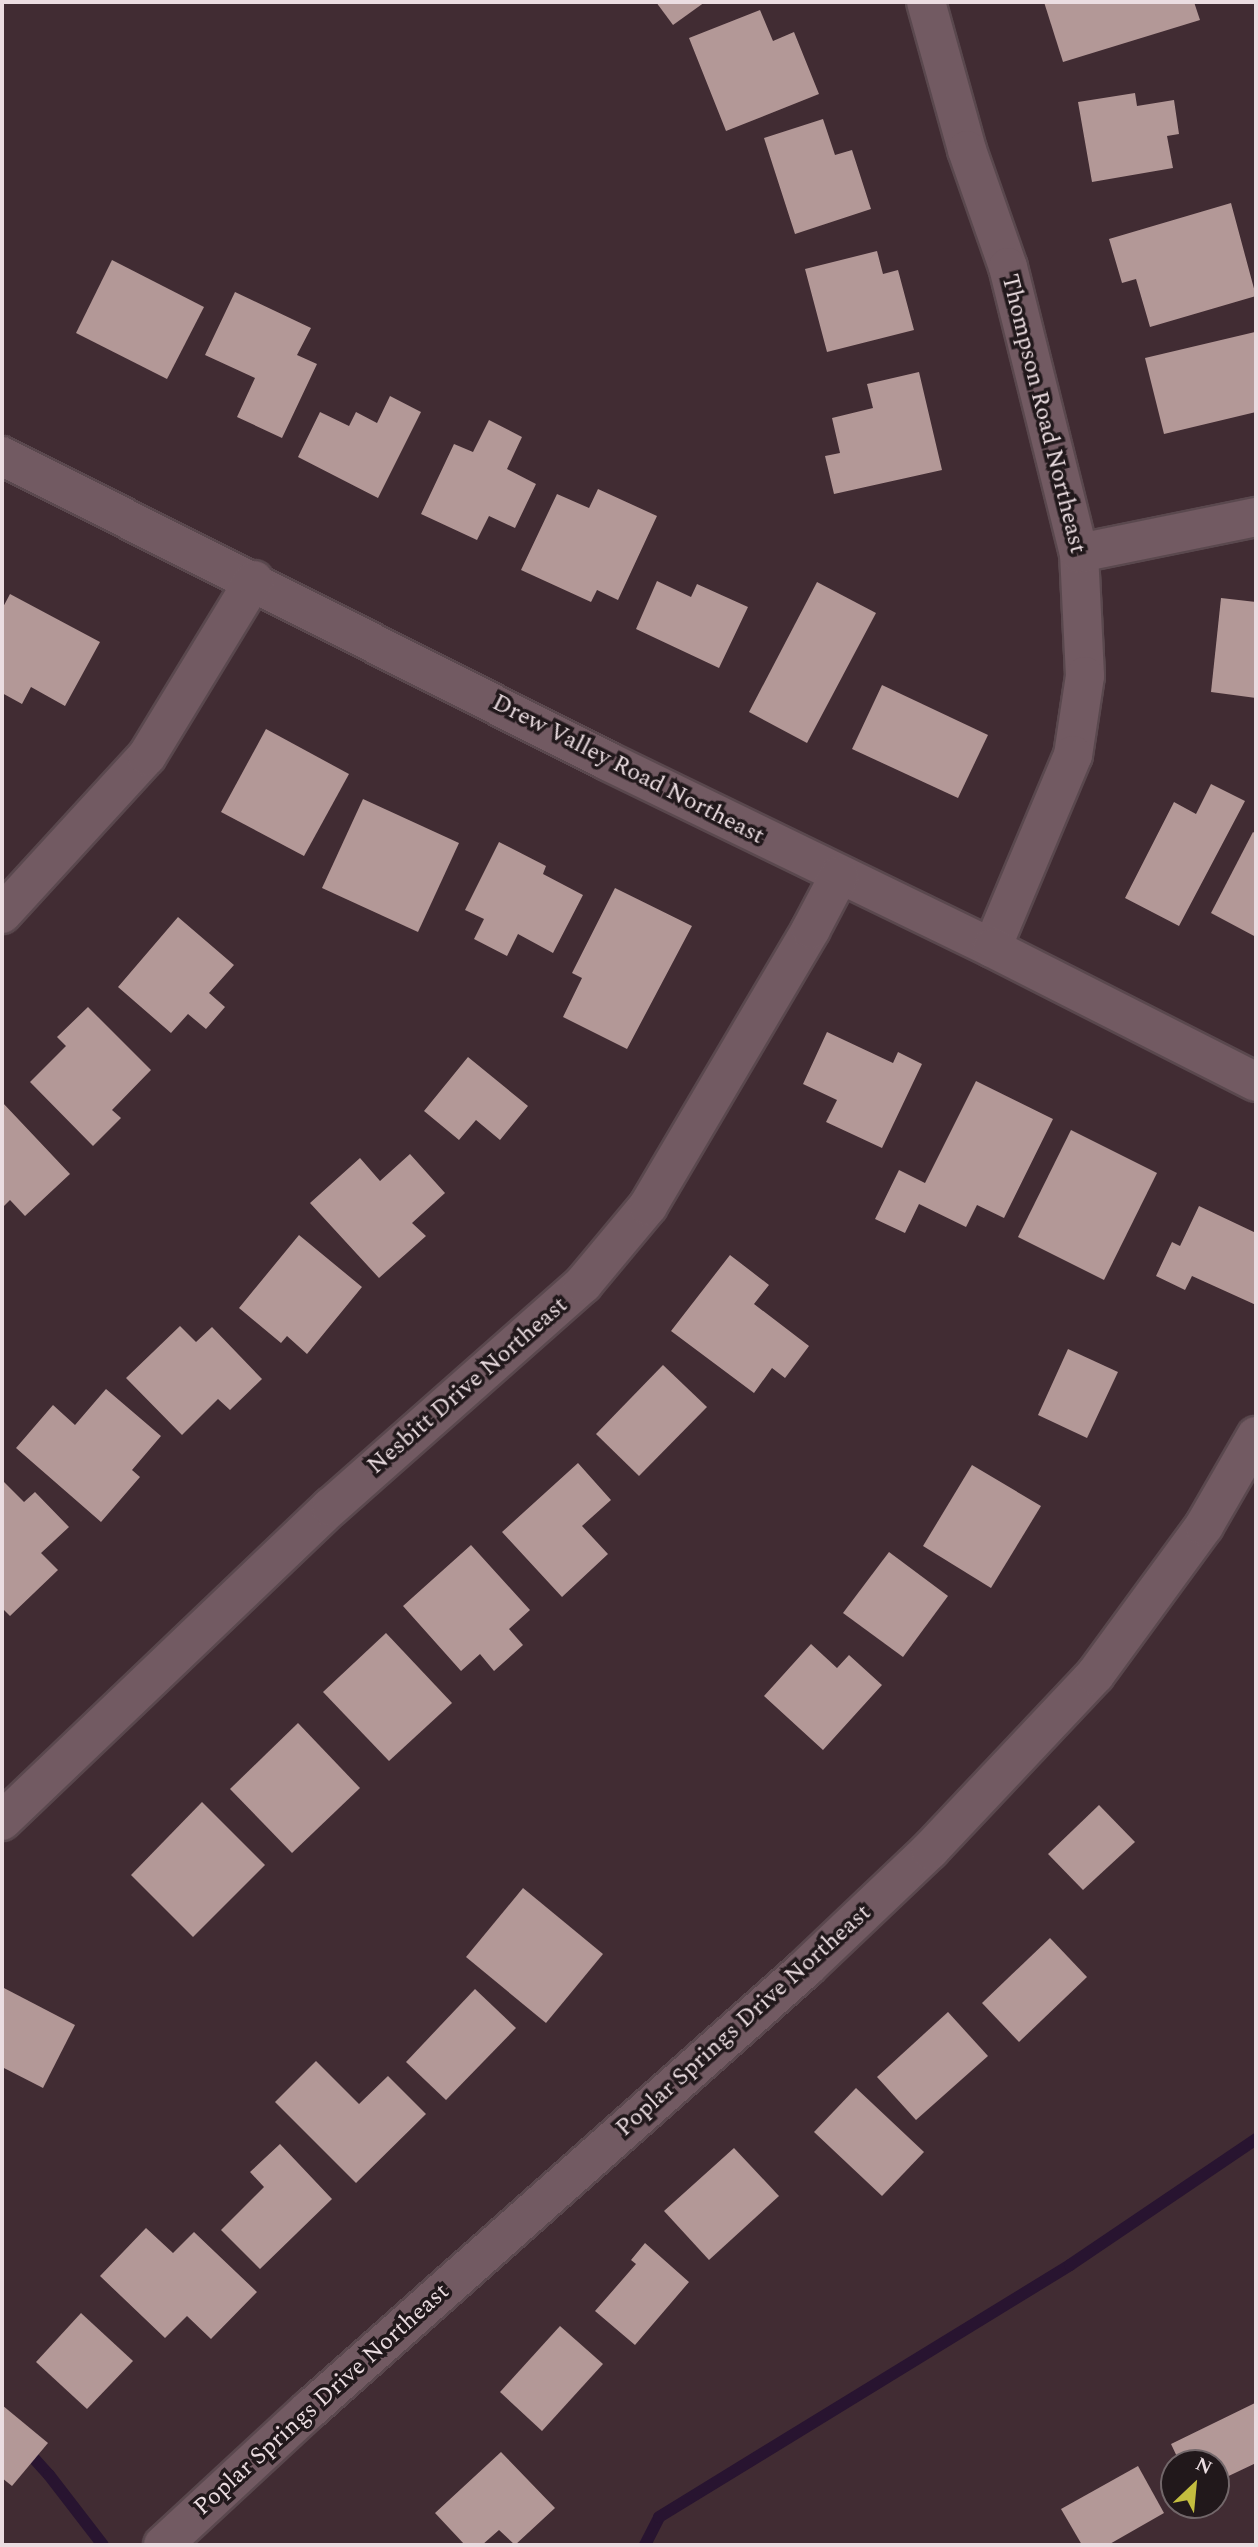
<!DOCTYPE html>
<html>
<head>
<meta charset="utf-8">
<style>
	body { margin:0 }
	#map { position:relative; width:1258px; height:2547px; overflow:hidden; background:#412c33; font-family:Spectral,serif }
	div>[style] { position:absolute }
	.stream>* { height:12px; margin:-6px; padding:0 6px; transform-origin:6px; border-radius:6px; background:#281430 }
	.building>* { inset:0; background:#b39897 }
	.roads { filter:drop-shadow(2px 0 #5a484e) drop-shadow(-2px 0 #5a484e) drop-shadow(0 2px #5a484e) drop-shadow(0 -2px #5a484e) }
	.minor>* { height:38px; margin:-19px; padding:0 19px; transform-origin:19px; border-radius:19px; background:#725a62 }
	span { translate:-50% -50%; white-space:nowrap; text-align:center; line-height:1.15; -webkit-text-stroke:7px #21181b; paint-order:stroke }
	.street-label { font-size:24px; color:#ebdde1 }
	.frame { position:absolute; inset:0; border:4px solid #ebdde1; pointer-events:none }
	.north { position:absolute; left:1160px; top:2449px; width:70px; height:70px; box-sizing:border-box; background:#21181b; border:2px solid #72676a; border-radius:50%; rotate:26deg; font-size:19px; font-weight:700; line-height:28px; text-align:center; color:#ebdde1 }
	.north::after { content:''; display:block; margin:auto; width:24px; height:32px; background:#c3bd3f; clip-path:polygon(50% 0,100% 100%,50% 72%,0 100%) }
</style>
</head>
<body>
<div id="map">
	<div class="stream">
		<i style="left:2px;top:2423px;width:70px;rotate:47.9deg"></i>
		<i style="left:49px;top:2475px;width:88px;rotate:52.4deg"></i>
		<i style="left:645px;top:2545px;width:31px;rotate:-63deg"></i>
		<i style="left:659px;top:2517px;width:482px;rotate:-31.5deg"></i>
		<i style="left:1070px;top:2265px;width:225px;rotate:-34.1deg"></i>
	</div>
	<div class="building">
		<i style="clip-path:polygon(656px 2px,705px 2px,673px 25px)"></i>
		<i style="clip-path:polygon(1044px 2px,1194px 2px,1200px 20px,1063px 62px)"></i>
		<i style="clip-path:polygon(760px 10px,773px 41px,794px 32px,819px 94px,726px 131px,689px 38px)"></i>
		<i style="clip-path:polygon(1135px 93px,1137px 106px,1174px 100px,1179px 134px,1167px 136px,1173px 168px,1092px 182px,1078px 102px)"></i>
		<i style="clip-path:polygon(823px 119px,835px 155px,852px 150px,871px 209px,795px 234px,764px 138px)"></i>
		<i style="clip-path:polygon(1231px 203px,1256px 296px,1150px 327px,1136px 279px,1122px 283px,1109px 239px)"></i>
		<i style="clip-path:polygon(877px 251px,883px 274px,898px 270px,914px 330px,827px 352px,805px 269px)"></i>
		<i style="clip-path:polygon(112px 260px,204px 307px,167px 379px,76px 333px)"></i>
		<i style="clip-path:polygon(235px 292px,311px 328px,297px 355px,317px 364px,282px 438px,237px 417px,255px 378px,205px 355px)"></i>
		<i style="clip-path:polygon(1255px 332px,1256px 412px,1164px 434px,1145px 358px)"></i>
		<i style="clip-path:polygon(919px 372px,942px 470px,834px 494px,825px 456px,840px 453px,832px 418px,873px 408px,867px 384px)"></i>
		<i style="clip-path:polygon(390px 396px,421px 412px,378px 498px,298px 457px,320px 412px,349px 426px,356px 412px,377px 423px)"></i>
		<i style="clip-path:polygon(489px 420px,522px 437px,507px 469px,536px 484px,515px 528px,489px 516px,477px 540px,421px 514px,454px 444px,473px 452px)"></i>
		<i style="clip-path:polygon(598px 489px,657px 516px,618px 600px,597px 590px,591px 602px,521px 570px,557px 494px,589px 508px)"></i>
		<i style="clip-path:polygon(657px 581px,691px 597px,697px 584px,748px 607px,719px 668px,636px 629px)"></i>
		<i style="clip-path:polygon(817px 582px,876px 613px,807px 743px,749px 712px)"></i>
		<i style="clip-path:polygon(10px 594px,100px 642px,65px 706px,31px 687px,22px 704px,2px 693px,2px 609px)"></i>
		<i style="clip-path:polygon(1221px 598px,1256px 602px,1256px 698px,1211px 692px)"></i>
		<i style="clip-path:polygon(882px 685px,988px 735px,958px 798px,852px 749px)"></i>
		<i style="clip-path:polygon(266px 729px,349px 774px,304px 856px,221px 812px)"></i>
		<i style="clip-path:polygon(1211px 784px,1245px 801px,1179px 926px,1125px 898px,1174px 802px,1196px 814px)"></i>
		<i style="clip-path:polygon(363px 799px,459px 843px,418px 932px,322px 888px)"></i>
		<i style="clip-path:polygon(1253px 832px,1256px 834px,1256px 937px,1211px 913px)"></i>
		<i style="clip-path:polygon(499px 842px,546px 866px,543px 874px,583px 895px,553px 953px,518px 934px,507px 956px,474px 939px,484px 919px,465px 910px)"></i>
		<i style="clip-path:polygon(615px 888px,692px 926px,627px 1049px,563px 1017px,582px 978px,572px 973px)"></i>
		<i style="clip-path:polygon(178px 917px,234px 965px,209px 993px,225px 1007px,206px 1029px,188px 1014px,171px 1033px,118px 987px)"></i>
		<i style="clip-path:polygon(88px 1007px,151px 1070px,112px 1110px,121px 1118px,93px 1146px,30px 1082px,66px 1046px,57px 1037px)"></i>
		<i style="clip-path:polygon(827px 1032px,893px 1063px,898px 1052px,922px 1064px,882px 1148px,826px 1122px,837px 1100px,803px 1084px)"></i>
		<i style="clip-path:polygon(468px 1057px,528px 1106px,500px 1140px,476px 1120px,459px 1140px,424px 1111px)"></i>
		<i style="clip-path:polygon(976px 1081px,1053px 1119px,1004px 1218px,977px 1205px,966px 1227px,919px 1204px,905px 1233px,875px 1219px,899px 1170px,925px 1183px)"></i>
		<i style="clip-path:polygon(2px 1102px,70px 1174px,25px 1216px,10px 1200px,2px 1208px)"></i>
		<i style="clip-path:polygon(1071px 1130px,1157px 1173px,1104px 1280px,1018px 1237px)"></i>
		<i style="clip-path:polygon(410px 1154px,445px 1193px,412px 1223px,426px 1236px,379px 1278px,310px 1203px,360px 1158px,380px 1181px)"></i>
		<i style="clip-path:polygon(1199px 1206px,1256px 1233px,1256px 1305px,1192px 1276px,1185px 1290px,1156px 1276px,1172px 1242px,1180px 1246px)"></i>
		<i style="clip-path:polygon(299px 1235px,362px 1287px,307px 1354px,287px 1336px,281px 1343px,239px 1308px)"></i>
		<i style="clip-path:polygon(730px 1255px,769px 1285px,754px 1304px,809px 1346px,785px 1378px,772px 1368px,754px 1393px,671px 1331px)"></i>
		<i style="clip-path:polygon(180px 1326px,196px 1342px,212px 1327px,262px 1379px,230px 1410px,218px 1399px,182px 1435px,126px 1378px)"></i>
		<i style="clip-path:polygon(1068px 1349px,1118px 1372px,1087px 1438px,1038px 1415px)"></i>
		<i style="clip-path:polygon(663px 1365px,707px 1407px,639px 1476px,596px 1434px)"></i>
		<i style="clip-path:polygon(106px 1389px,161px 1436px,132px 1470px,140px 1477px,101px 1522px,16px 1448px,53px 1405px,75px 1425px)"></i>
		<i style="clip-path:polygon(578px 1463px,611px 1500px,582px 1526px,608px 1554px,562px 1597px,502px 1532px)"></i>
		<i style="clip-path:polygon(972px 1465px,1041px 1506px,991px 1588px,923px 1546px)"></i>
		<i style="clip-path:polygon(2px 1480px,24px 1502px,35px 1492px,69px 1527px,41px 1553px,58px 1570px,10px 1616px,2px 1608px)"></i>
		<i style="clip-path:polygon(471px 1545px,530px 1610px,509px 1629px,523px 1645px,494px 1671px,480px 1654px,461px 1671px,403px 1606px)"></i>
		<i style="clip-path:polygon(889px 1552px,948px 1596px,903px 1657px,843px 1613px)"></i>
		<i style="clip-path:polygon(386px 1633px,452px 1703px,389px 1761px,323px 1692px)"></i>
		<i style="clip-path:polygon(811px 1644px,837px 1668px,849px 1655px,882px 1685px,823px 1750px,764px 1696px)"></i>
		<i style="clip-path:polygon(298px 1723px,360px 1788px,292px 1853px,230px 1789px)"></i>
		<i style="clip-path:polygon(202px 1802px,265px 1865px,193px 1937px,131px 1875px)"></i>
		<i style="clip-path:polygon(1099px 1805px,1135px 1842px,1083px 1890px,1048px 1854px)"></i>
		<i style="clip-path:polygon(523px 1888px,603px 1954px,546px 2023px,466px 1957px)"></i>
		<i style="clip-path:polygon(1050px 1938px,1087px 1977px,1019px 2042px,982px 2003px)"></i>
		<i style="clip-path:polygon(2px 1987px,75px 2025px,43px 2088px,2px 2067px)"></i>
		<i style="clip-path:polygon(475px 1989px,516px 2028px,446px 2100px,406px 2062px)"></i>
		<i style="clip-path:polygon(948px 2012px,988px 2056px,916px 2120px,877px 2077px)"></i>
		<i style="clip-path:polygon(316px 2061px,359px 2104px,388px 2076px,426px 2114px,356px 2183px,275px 2102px)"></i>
		<i style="clip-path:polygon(856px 2088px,924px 2152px,882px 2196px,814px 2132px)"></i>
		<i style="clip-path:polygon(280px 2144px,332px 2199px,260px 2269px,221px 2230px,264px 2187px,250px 2172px)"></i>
		<i style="clip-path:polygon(734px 2148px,779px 2196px,709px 2260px,664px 2211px)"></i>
		<i style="clip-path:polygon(146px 2228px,173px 2253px,194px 2232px,257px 2292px,211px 2339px,187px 2316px,165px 2338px,100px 2276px)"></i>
		<i style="clip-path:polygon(645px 2243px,689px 2282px,635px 2345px,595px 2311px,636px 2264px,631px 2260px)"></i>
		<i style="clip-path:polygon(81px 2313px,133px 2361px,87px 2409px,36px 2362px)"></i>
		<i style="clip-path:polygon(560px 2326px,603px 2364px,542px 2431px,500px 2392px)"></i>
		<i style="clip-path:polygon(1255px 2403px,1256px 2463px,1216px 2482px,1216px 2463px,1180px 2463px,1171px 2444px)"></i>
		<i style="clip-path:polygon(2px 2405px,48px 2443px,12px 2486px,2px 2478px)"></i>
		<i style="clip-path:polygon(501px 2452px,555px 2508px,515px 2545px,499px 2530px,482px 2545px,465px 2545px,435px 2513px)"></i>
		<i style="clip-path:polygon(1138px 2466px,1164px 2513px,1108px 2545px,1082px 2545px,1061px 2509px)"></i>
	</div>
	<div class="roads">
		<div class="minor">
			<i style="left:926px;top:2px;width:154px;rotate:74.5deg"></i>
			<i style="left:967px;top:150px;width:124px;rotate:70.7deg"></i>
			<i style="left:1008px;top:267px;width:295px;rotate:76.1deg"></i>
			<i style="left:1079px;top:553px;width:123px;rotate:87.2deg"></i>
			<i style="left:1085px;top:676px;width:80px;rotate:98.6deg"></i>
			<i style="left:1073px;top:755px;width:209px;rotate:112.8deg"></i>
			<i style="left:2px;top:456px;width:678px;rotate:26.75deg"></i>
			<i style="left:607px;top:761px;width:428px;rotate:25.9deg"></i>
			<i style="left:992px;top:948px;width:296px;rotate:26.9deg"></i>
			<i style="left:1079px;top:553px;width:181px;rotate:-11.5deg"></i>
			<i style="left:2px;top:914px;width:214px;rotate:-47.5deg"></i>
			<i style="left:147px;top:756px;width:206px;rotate:-58.7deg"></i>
			<i style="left:2px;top:1821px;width:455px;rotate:-43.7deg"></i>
			<i style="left:331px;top:1507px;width:337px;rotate:-41.5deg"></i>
			<i style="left:583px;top:1284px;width:102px;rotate:-50.2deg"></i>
			<i style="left:648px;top:1206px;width:321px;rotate:-59.5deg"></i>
			<i style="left:811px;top:929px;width:60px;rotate:-62.2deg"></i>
			<i style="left:163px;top:2545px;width:199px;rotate:-42.8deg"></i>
			<i style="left:309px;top:2410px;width:667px;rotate:-41.65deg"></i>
			<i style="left:807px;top:1967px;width:170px;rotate:-43.6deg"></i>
			<i style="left:930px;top:1850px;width:241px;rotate:-46.7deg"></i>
			<i style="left:1095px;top:1675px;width:185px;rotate:-53.8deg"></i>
			<i style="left:1204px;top:1526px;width:104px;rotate:-60deg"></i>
		</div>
	</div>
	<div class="street-label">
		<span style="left:1043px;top:414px;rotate:76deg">Thompson Road Northeast</span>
		<span style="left:628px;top:770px;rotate:27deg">Drew Valley Road Northeast</span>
		<span style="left:468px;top:1386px;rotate:-41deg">Nesbitt Drive Northeast</span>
		<span style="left:744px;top:2021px;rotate:-42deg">Poplar Springs Drive Northeast</span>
		<span style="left:322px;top:2400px;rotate:-42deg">Poplar Springs Drive Northeast</span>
	</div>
	<div class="frame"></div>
	<div class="north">N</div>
</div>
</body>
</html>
